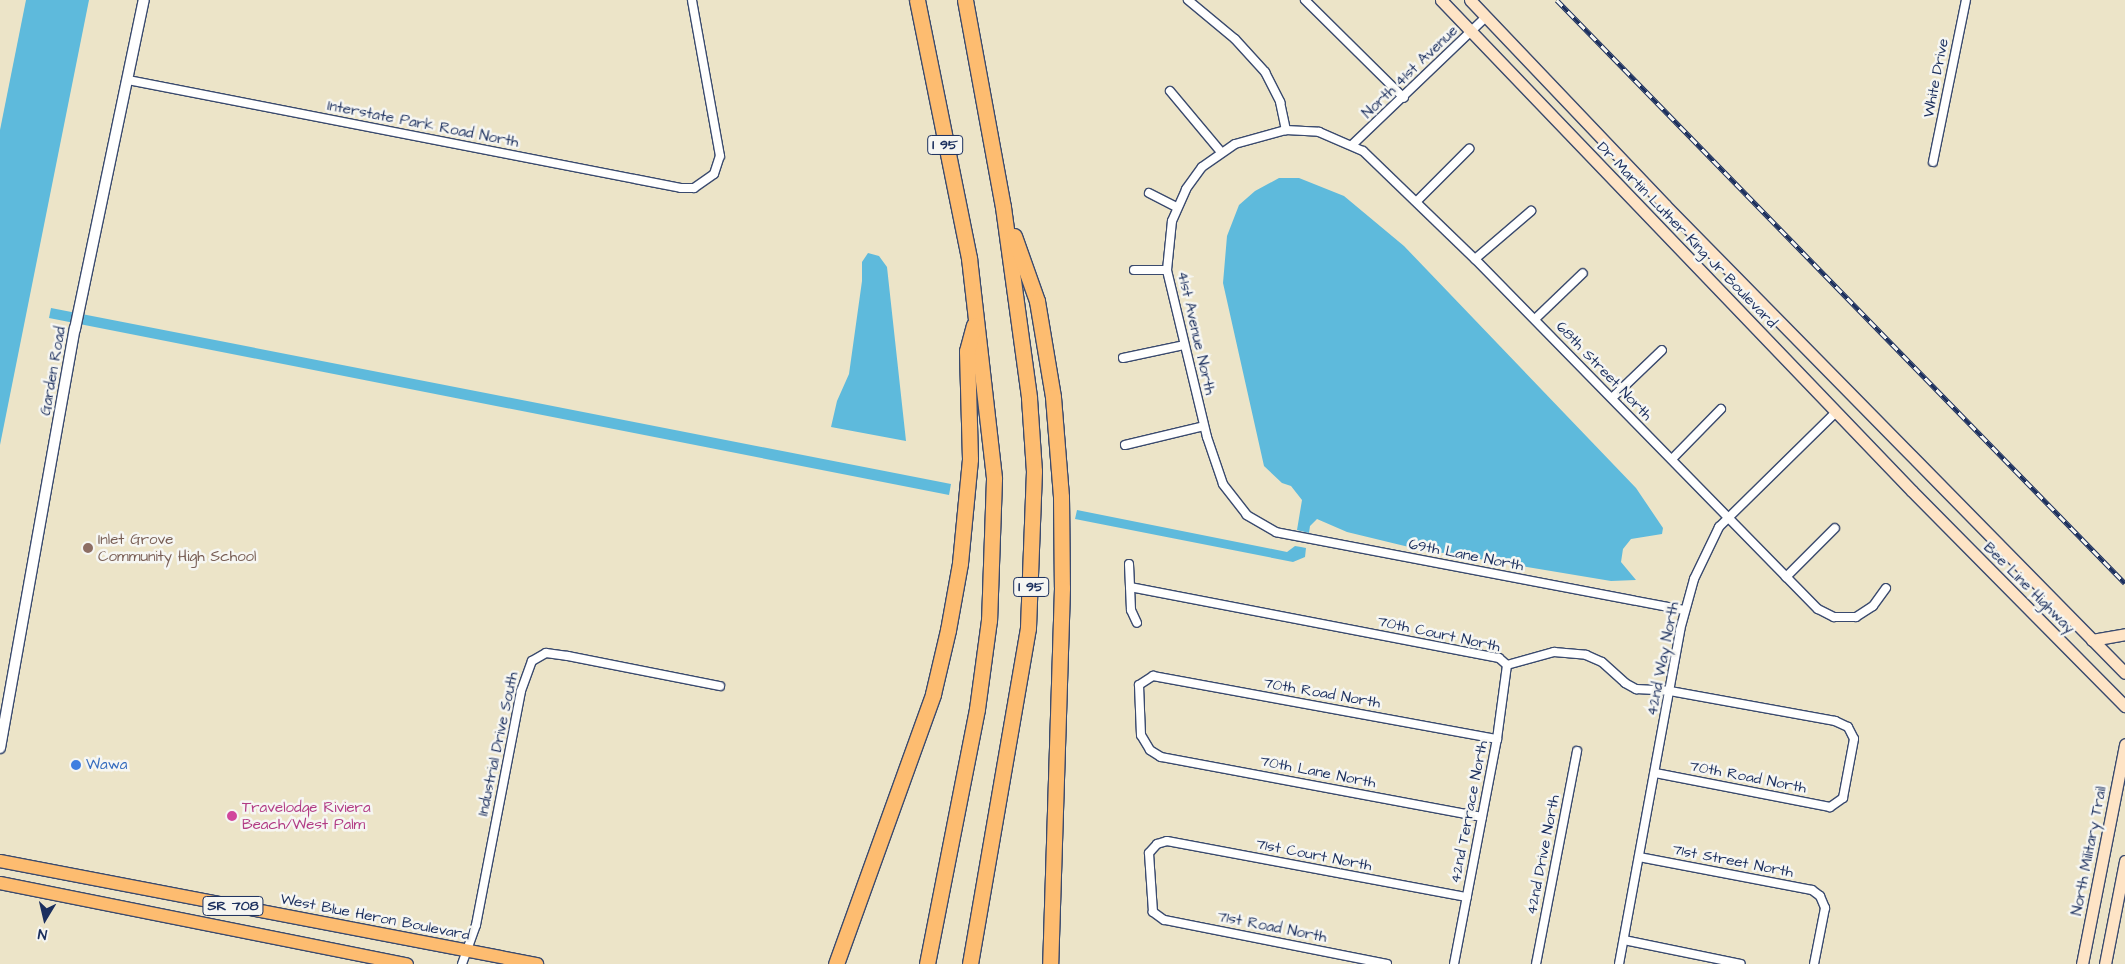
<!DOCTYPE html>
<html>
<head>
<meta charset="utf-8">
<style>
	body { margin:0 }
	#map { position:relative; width:2125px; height:964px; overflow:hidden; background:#ece4c8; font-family:"Architects Daughter",sans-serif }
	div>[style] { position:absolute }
	.water>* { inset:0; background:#5ebadc }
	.roads { filter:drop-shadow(1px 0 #3a4a6e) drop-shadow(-1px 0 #3a4a6e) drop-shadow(0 1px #3a4a6e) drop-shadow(0 -1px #3a4a6e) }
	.minor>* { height:8px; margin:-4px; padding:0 4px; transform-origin:4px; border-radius:4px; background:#fff }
	.tertiary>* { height:10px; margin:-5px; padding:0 5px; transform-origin:5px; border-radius:5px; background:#fff }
	.secondary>* { height:11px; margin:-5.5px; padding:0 5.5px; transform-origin:5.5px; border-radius:5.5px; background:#fee4c6 }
	.primary>* { height:12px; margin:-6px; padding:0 6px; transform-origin:6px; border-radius:6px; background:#fdbc70 }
	.motorway>* { height:15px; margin:-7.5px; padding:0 7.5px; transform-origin:7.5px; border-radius:7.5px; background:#fdbc70 }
	.rail>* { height:4.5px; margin-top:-2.25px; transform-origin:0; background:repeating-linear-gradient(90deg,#f6f6f2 0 8px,#1b2f5e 0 16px); box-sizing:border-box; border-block:1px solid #1b2f5e }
	.dots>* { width:14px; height:14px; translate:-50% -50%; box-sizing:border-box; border:2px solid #f6f6f2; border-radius:50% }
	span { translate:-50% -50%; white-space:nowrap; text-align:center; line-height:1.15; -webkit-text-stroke:5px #f6f6f2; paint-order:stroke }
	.shield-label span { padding:1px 4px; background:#f6f6f2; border:1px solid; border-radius:4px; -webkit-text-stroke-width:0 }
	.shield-label { font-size:14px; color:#1b2f5e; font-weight:700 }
	.street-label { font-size:15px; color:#1b2f5e }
	.education-label { font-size:15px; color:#785e54 }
	.left { translate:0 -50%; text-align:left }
	.shop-label { font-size:15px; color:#366cbe }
	.hotel-label { font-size:15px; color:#b23c85 }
	.north { position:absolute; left:20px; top:894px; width:50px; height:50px; -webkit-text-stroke:4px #f6f6f2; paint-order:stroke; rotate:189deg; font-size:14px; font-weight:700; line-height:20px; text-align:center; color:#1b2f5e }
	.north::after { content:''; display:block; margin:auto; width:18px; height:22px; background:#1b2f5e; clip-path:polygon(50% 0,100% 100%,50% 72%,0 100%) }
</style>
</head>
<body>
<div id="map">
	<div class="water">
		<i style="clip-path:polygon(26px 0,89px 0,0 445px,0 130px)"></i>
		<i style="clip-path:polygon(1279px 178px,1299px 178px,1344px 196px,1404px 246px,1636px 488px,1663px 528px,1662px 534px,1631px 539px,1623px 549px,1621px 562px,1636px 580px,1611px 581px,1413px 548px,1347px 532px,1317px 519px,1310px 526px,1309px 533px,1297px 530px,1302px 500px,1291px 486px,1282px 483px,1264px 466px,1223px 283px,1227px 236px,1239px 205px,1255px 191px)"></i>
		<i style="clip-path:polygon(868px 253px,879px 256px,887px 267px,906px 441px,831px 427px,837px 401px,849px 374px,862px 281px,862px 262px)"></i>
		<i style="clip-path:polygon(51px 308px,951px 484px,949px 495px,49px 318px)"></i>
		<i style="clip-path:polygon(1077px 510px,1287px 552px,1295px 546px,1301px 547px,1306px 548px,1305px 557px,1293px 562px,1075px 519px)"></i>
	</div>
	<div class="roads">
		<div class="minor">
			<i style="left:1188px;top:0;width:61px;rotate:39.7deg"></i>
			<i style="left:1235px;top:39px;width:45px;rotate:47.7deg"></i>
			<i style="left:1265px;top:72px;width:34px;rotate:63deg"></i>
			<i style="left:1280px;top:102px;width:29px;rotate:78deg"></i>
			<i style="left:1305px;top:0;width:139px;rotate:44.7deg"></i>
			<i style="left:128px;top:80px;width:563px;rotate:11.05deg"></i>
			<i style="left:681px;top:188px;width:13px"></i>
			<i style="left:694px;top:188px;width:24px;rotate:-35deg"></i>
			<i style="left:714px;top:174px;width:19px;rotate:-72deg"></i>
			<i style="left:720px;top:156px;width:158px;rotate:-100.2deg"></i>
			<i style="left:1170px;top:91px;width:80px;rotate:50.1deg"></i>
			<i style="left:1352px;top:145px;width:185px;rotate:-43.7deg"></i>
			<i style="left:1933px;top:162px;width:165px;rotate:-78.5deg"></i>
			<i style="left:1149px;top:193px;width:31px;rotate:27deg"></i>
			<i style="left:1417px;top:201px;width:74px;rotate:-45deg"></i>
			<i style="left:1475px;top:259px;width:74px;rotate:-40.6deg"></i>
			<i style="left:1134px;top:270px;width:33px"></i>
			<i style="left:1535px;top:319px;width:66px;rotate:-43.8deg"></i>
			<i style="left:1123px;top:358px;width:62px;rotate:-12deg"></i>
			<i style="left:1612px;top:398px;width:69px;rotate:-43.8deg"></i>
			<i style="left:1125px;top:445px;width:81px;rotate:-13.5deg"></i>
			<i style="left:1672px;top:459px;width:70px;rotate:-45.6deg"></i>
			<i style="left:1129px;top:564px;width:46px;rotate:87.5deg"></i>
			<i style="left:1131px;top:610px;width:14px;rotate:65deg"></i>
			<i style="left:1786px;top:577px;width:69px;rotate:-45deg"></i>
			<i style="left:1130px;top:587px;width:376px;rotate:10.9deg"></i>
			<i style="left:1499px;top:658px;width:11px;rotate:41deg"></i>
			<i style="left:1507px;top:665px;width:49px;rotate:-15.5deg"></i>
			<i style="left:1554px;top:652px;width:32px;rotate:5deg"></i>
			<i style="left:1586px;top:655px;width:17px;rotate:24deg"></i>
			<i style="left:1602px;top:662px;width:31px;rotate:42deg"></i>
			<i style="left:1625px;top:683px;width:13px;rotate:29deg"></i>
			<i style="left:1636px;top:689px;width:34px;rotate:3deg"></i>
			<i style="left:1670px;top:691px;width:168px;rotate:10.3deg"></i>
			<i style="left:1835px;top:721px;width:14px;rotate:25deg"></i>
			<i style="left:1848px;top:727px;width:13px;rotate:63deg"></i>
			<i style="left:1854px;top:739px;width:60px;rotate:100.6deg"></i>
			<i style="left:1843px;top:798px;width:16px;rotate:145deg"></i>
			<i style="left:1830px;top:807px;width:178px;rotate:-169deg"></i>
			<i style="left:1684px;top:610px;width:415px;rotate:-169.2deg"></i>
			<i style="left:1276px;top:532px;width:34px;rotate:-150deg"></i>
			<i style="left:1247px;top:515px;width:39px;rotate:-128deg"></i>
			<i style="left:1223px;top:484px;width:50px;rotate:-108.8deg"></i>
			<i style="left:1207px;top:437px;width:172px;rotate:-103.5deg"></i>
			<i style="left:1167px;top:270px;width:49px;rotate:-84.2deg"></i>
			<i style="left:1172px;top:221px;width:35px;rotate:-66deg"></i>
			<i style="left:1186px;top:189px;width:27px;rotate:-54deg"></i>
			<i style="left:1202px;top:167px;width:40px;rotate:-34.9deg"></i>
			<i style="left:1235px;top:144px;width:53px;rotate:-15.4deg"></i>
			<i style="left:1286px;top:130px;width:33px;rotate:3deg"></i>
			<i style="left:1319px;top:132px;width:48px;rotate:23.4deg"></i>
			<i style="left:1363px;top:151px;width:156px;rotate:44deg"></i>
			<i style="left:1475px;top:259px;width:490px;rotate:45.6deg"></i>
			<i style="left:1818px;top:609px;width:18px;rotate:27deg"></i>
			<i style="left:1834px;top:617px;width:22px"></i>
			<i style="left:1856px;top:617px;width:20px;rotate:-33deg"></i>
			<i style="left:1873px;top:606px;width:22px;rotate:-54deg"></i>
			<i style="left:1482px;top:817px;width:327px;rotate:-169.4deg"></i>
			<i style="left:1161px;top:757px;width:13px;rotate:-148deg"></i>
			<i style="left:1150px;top:750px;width:17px;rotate:-121deg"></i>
			<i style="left:1141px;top:735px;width:50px;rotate:-92.3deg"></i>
			<i style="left:1139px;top:685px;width:17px;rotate:-33deg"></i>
			<i style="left:1153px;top:676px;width:350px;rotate:10.4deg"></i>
			<i style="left:1639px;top:857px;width:176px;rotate:10.8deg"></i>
			<i style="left:1812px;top:890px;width:10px;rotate:37deg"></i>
			<i style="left:1820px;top:896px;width:13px;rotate:67deg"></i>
			<i style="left:1825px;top:908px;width:57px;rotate:101.1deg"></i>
			<i style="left:1624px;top:940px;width:119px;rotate:11.6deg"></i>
			<i style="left:462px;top:964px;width:41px;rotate:-70.3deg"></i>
			<i style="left:476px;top:925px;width:238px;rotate:-79.1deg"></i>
			<i style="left:521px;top:691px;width:32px;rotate:-70deg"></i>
			<i style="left:532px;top:661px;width:16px;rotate:-30deg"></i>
			<i style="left:546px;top:653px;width:22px;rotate:8deg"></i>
			<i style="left:568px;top:656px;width:155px;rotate:11.2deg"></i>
			<i style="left:1387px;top:964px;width:227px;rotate:-168.8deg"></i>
			<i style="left:1164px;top:920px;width:14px;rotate:-144deg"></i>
			<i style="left:1153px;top:912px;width:59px;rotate:-93.9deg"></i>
			<i style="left:1149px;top:853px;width:12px;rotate:-48deg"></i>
			<i style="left:1157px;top:844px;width:10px;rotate:-17deg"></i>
			<i style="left:1167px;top:841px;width:305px;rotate:10.6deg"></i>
			<i style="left:1454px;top:964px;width:229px;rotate:-79.2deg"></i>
			<i style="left:1497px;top:739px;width:75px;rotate:-82.3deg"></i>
			<i style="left:1536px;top:964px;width:217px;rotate:-79.1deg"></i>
			<i style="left:1619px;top:964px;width:340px;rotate:-79.6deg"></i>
			<i style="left:1680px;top:630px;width:53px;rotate:-74.6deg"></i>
			<i style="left:1694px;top:579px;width:58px;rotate:-64.3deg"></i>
			<i style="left:1719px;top:527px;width:165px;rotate:-44.5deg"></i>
		</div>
		<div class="tertiary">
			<i style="left:0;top:748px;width:426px;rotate:-79.9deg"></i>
			<i style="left:75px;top:329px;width:336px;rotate:-78.2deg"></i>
		</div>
		<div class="secondary">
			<i style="left:1441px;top:0;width:680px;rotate:46.19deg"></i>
			<i style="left:1912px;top:491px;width:303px;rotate:45.3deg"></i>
			<i style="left:1470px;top:0;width:283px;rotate:46.4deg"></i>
			<i style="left:1665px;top:205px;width:656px;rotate:45.49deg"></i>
			<i style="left:2092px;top:640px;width:34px;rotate:-10deg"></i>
			<i style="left:2082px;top:964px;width:224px;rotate:-78.9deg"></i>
			<i style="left:2105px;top:964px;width:105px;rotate:-79deg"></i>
		</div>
		<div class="primary">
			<i style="left:0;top:861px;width:547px;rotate:10.86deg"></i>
			<i style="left:0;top:883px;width:415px;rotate:11.3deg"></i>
		</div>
		<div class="motorway">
			<i style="left:917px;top:0;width:263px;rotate:78.6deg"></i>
			<i style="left:969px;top:258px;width:222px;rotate:83.5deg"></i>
			<i style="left:994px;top:479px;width:141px;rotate:92deg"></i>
			<i style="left:989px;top:620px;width:90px;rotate:97.7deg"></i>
			<i style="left:977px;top:709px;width:260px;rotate:101.1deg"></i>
			<i style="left:965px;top:0;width:210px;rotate:79.6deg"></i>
			<i style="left:1003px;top:207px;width:193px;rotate:82.2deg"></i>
			<i style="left:1029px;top:398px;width:73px;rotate:86.1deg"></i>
			<i style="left:1034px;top:471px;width:157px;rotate:92.2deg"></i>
			<i style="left:1028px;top:628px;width:341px;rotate:99.8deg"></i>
			<i style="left:1014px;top:236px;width:69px;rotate:70.5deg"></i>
			<i style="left:1037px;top:301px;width:97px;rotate:80.5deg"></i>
			<i style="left:1053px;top:397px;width:100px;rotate:85.4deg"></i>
			<i style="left:1061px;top:497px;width:91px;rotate:89.4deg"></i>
			<i style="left:1062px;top:588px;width:376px;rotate:91.8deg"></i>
			<i style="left:836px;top:964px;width:287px;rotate:-70.2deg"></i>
			<i style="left:933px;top:694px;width:66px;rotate:-76.8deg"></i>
			<i style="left:948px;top:630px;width:68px;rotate:-79.8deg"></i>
			<i style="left:960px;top:563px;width:104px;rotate:-84.5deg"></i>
			<i style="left:970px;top:459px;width:108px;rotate:-91.6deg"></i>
			<i style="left:967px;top:351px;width:27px;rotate:-75deg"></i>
		</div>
	</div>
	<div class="rail">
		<i style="left:1557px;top:0;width:814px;rotate:45.75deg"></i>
	</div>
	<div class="dots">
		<i style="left:88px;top:548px;background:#8d6e63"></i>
		<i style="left:76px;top:765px;background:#3f7fe0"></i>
		<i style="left:232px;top:816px;background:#d1479c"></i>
	</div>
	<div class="shield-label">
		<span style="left:945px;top:145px">I 95</span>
		<span style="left:1031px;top:587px">I 95</span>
		<span style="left:233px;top:906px">SR 708</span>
	</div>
	<div class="street-label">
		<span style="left:1410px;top:72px;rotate:-44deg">North 41st Avenue</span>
		<span style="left:1936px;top:78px;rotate:-79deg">White Drive</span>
		<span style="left:423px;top:124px;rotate:11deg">Interstate Park Road North</span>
		<span style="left:1687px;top:235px;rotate:46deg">Dr Martin Luther King Jr Boulevard</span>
		<span style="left:1196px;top:333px;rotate:77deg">41st Avenue North</span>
		<span style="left:53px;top:371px;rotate:-80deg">Garden Road</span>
		<span style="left:1604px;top:371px;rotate:46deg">68th Street North</span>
		<span style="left:1466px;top:555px;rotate:11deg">69th Lane North</span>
		<span style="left:2029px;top:588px;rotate:45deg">Bee Line Highway</span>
		<span style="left:1439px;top:634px;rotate:12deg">70th Court North</span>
		<span style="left:1663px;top:659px;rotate:-79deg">42nd Way North</span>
		<span style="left:1322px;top:693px;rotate:10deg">70th Road North</span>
		<span style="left:498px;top:744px;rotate:-78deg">Industrial Drive South</span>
		<span style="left:1318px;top:772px;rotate:11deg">70th Lane North</span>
		<span style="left:1748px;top:777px;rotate:11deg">70th Road North</span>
		<span style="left:1469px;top:812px;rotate:-79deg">42nd Terrace North</span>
		<span style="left:2089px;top:851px;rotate:-79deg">North Military Trail</span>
		<span style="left:1314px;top:855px;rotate:11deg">71st Court North</span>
		<span style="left:1543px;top:855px;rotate:-79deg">42nd Drive North</span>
		<span style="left:1733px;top:861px;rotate:11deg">71st Street North</span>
		<span style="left:375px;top:917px;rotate:11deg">West Blue Heron Boulevard</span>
		<span style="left:1272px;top:927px;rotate:11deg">71st Road North</span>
	</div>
	<div class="education-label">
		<span class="left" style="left:98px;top:548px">Inlet Grove<br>Community High School</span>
	</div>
	<div class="shop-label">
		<span class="left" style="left:86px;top:765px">Wawa</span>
	</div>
	<div class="hotel-label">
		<span class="left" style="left:242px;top:816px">Travelodge Riviera<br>Beach/West Palm</span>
	</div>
	<div class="north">N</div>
</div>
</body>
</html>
